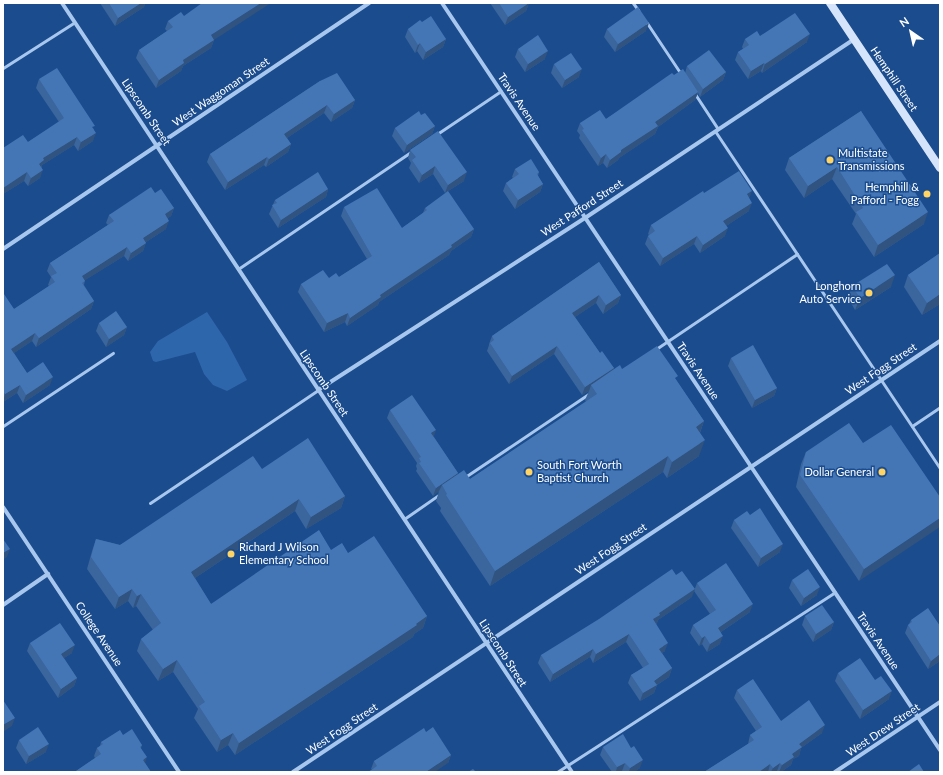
<!DOCTYPE html>
<html>
<head>
<meta charset="utf-8">
<style>
	body { margin:0 }
	#map { position:relative; width:943px; height:775px; overflow:hidden; background:#1b4c8e; font-family:Lato,sans-serif }
	div>[style] { position:absolute }
	.green>* { inset:0; background:#2e66ac }
	.lane>* { height:3px; margin:-1.5px; padding:0 1.5px; transform-origin:1.5px; border-radius:1.5px; background:#a8c7ee }
	.street>* { height:4px; margin:-2px; padding:0 2px; transform-origin:2px; border-radius:2px; background:#a8c7ee }
	.secondary>* { height:8px; margin:-4px; padding:0 4px; transform-origin:4px; border-radius:4px; background:#d5e4fa }
	.wall>* { inset:0; background:#3a659d }
	.shaded-wall>* { inset:0; background:#30537f }
	.building>* { inset:0; background:#4476b6 }
	.dots>* { width:11px; height:11px; translate:-50% -50%; box-sizing:border-box; border:2px solid #1b4c8e; border-radius:50% }
	span { translate:-50% -50%; white-space:nowrap; text-align:center; line-height:1.15; -webkit-text-stroke:3px #1b4c8e; paint-order:stroke }
	.street-label { font-size:11px; color:#fff }
	.poi-label { font-size:11px; color:#fff }
	.left { translate:0 -50%; text-align:left }
	.right { translate:-100% -50%; text-align:right }
	.frame { position:absolute; inset:0; border:4px solid #fff; pointer-events:none }
	.north { position:absolute; left:891px; top:12px; width:40px; height:40px; -webkit-text-stroke:3px #1b4c8e; paint-order:stroke; rotate:326deg; font-size:11px; font-weight:700; line-height:16px; text-align:center; color:#fff }
	.north::after { content:''; display:block; margin:auto; width:14px; height:18px; background:#fff; clip-path:polygon(50% 0,100% 100%,50% 72%,0 100%) }
</style>
</head>
<body>
<div id="map">
	<div class="green">
		<i style="clip-path:polygon(207px 312px,227px 342px,247px 380px,227px 391px,213px 385px,204px 374px,195px 352px,156px 362px,153px 361px,150px 352px,158px 341px)"></i>
	</div>
	<div class="lane">
		<i style="left:633px;top:3px;width:9px;rotate:54deg"></i>
		<i style="left:647px;top:23px;width:61px;rotate:56.3deg"></i>
		<i style="left:3px;top:68px;width:85px;rotate:-32.6deg"></i>
		<i style="left:695px;top:94px;width:42px;rotate:56.7deg"></i>
		<i style="left:715px;top:131px;width:406px;rotate:56.3deg"></i>
		<i style="left:437px;top:134px;width:77px;rotate:-33.9deg"></i>
		<i style="left:238px;top:269px;width:210px;rotate:-34.1deg"></i>
		<i style="left:656px;top:349px;width:170px;rotate:-34deg"></i>
		<i style="left:3px;top:426px;width:132px;rotate:-33.6deg"></i>
		<i style="left:912px;top:426px;width:34px;rotate:-34deg"></i>
		<i style="left:465px;top:477px;width:151px;rotate:-33.9deg"></i>
		<i style="left:150px;top:503px;width:202px;rotate:-33.9deg"></i>
		<i style="left:404px;top:519px;width:44px;rotate:-34.8deg"></i>
		<i style="left:557px;top:772px;width:331px;rotate:-32.9deg"></i>
	</div>
	<div class="street">
		<i style="left:62px;top:3px;width:923px;rotate:56.45deg"></i>
		<i style="left:442px;top:3px;width:898px;rotate:56.31deg"></i>
		<i style="left:3px;top:249px;width:441px;rotate:-33.9deg"></i>
		<i style="left:318px;top:390px;width:318px;rotate:-32.8deg"></i>
		<i style="left:585px;top:218px;width:323px;rotate:-33.6deg"></i>
		<i style="left:3px;top:507px;width:318px;rotate:56.4deg"></i>
		<i style="left:3px;top:605px;width:55px;rotate:-34.6deg"></i>
		<i style="left:293px;top:772px;width:777px;rotate:-33.67deg"></i>
		<i style="left:835px;top:772px;width:126px;rotate:-33.7deg"></i>
	</div>
	<div class="secondary">
		<i style="left:830px;top:3px;width:198px;rotate:56.3deg"></i>
	</div>
	<div class="wall">
		<i style="clip-path:polygon(100px 3px,145px 3px,144px 7px,115px 26px)"></i>
		<i style="clip-path:polygon(490px 3px,529px 3px,526px 11px,505px 25px)"></i>
		<i style="clip-path:polygon(184px 16px,214px 40px,211px 48px,183px 66px,181px 71px,156px 88px,136px 58px,139px 50px,167px 31px,165px 29px,168px 21px)"></i>
		<i style="clip-path:polygon(422px 22px,446px 39px,443px 47px,423px 60px,417px 51px,415px 53px,405px 37px,408px 29px)"></i>
		<i style="clip-path:polygon(607px 29px,646px 31px,615px 52px,604px 37px)"></i>
		<i style="clip-path:polygon(760px 36px,807px 42px,762px 73px,761px 71px,748px 79px,735px 60px,738px 52px,743px 49px,742px 47px,745px 39px)"></i>
		<i style="clip-path:polygon(518px 49px,545px 59px,525px 72px,515px 57px)"></i>
		<i style="clip-path:polygon(554px 64px,579px 77px,562px 88px,551px 73px)"></i>
		<i style="clip-path:polygon(687px 66px,726px 72px,723px 80px,700px 97px,698px 93px,695px 100px,658px 127px,655px 134px,619px 158px,618px 160px,607px 168px,603px 163px,598px 166px,579px 138px,580px 135px,577px 131px,580px 123px,606px 119px,674px 75px,685px 73px)"></i>
		<i style="clip-path:polygon(39px 79px,94px 129px,93px 141px,78px 151px,74px 145px,42px 165px,40px 178px,28px 186px,24px 181px,3px 194px,3px 197px,3px 148px,28px 142px,59px 122px,36px 88px)"></i>
		<i style="clip-path:polygon(320px 81px,355px 100px,352px 108px,331px 122px,324px 113px,287px 138px,291px 144px,288px 152px,266px 167px,264px 165px,225px 190px,207px 162px,210px 154px)"></i>
		<i style="clip-path:polygon(861px 111px,924px 224px,874px 257px,852px 224px,856px 214px,832px 179px,804px 198px,785px 170px,789px 158px)"></i>
		<i style="clip-path:polygon(421px 115px,435px 126px,432px 134px,404px 153px,392px 136px,395px 128px)"></i>
		<i style="clip-path:polygon(410px 150px,464px 181px,445px 193px,433px 174px,419px 183px,409px 168px,411px 163px,408px 158px)"></i>
		<i style="clip-path:polygon(515px 169px,539px 172px,538px 176px,543px 184px,540px 192px,515px 209px,503px 191px,506px 183px,513px 178px,512px 177px)"></i>
		<i style="clip-path:polygon(328px 189px,326px 197px,278px 228px,269px 214px,275px 200px)"></i>
		<i style="clip-path:polygon(155px 193px,174px 208px,171px 216px,168px 218px,166px 229px,146px 242px,143px 251px,128px 261px,124px 256px,85px 280px,84px 285px,94px 301px,91px 309px,36px 347px,32px 341px,14px 353px,27px 373px,50px 385px,23px 403px,17px 393px,3px 402px,3px 295px,14px 309px,49px 286px,48px 285px,51px 277px,47px 271px,50px 263px,108px 225px,106px 223px,109px 215px)"></i>
		<i style="clip-path:polygon(704px 193px,749px 198px,749px 211px,726px 226px,725px 236px,700px 253px,694px 244px,660px 266px,645px 244px,648px 236px,649px 235px,648px 234px,651px 225px)"></i>
		<i style="clip-path:polygon(344px 207px,402px 228px,423px 213px,425px 208px,474px 229px,471px 237px,451px 251px,449px 255px,379px 302px,378px 305px,347px 326px,345px 322px,324px 332px,298px 292px,301px 284px,329px 278px,339px 277px,367px 259px,341px 216px)"></i>
		<i style="clip-path:polygon(940px 253px,940px 304px,922px 315px,904px 287px,908px 275px)"></i>
		<i style="clip-path:polygon(599px 262px,621px 295px,618px 303px,603px 314px,596px 303px,575px 317px,600px 353px,614px 368px,613px 370px,622px 369px,676px 380px,704px 421px,700px 433px,699px 456px,667px 478px,663px 472px,490px 586px,440px 511px,441px 508px,436px 501px,439px 491px,433px 496px,416px 471px,417px 469px,416px 466px,417px 463px,387px 418px,390px 410px,434px 437px,458px 473px,457px 475px,470px 479px,586px 402px,585px 400px,589px 391px,582px 395px,554px 354px,509px 384px,487px 351px,489px 345px,489px 344px,492px 336px)"></i>
		<i style="clip-path:polygon(852px 286px,891px 287px,855px 310px,848px 298px)"></i>
		<i style="clip-path:polygon(99px 323px,127px 327px,124px 335px,106px 347px,96px 331px)"></i>
		<i style="clip-path:polygon(731px 358px,777px 388px,774px 396px,752px 408px,728px 366px)"></i>
		<i style="clip-path:polygon(863px 443px,940px 497px,859px 581px,796px 487px,801px 464px,806px 452px)"></i>
		<i style="clip-path:polygon(262px 469px,345px 496px,341px 508px,306px 529px,295px 511px,195px 578px,211px 604px,331px 550px,348px 553px,427px 616px,423px 628px,414px 634px,413px 637px,235px 755px,228px 745px,217px 752px,194px 718px,198px 709px,173px 672px,158px 681px,137px 651px,141px 639px,153px 630px,136px 606px,133px 608px,128px 601px,115px 609px,87px 569px,92px 551px,96px 539px,120px 545px)"></i>
		<i style="clip-path:polygon(750px 515px,780px 552px,758px 567px,731px 528px,734px 520px)"></i>
		<i style="clip-path:polygon(792px 580px,817px 595px,801px 606px,789px 588px)"></i>
		<i style="clip-path:polygon(697px 583px,750px 612px,721px 632px,720px 644px,707px 652px,702px 644px,699px 646px,690px 633px,693px 625px,710px 614px,694px 591px)"></i>
		<i style="clip-path:polygon(692px 597px,658px 620px,657px 623px,656px 624px,665px 651px,662px 653px,672px 668px,669px 677px,657px 685px,654px 693px,640px 701px,628px 683px,631px 675px,643px 668px,626px 642px,593px 663px,590px 657px,550px 682px,538px 663px,541px 655px)"></i>
		<i style="clip-path:polygon(805px 616px,834px 622px,831px 630px,813px 642px,802px 625px)"></i>
		<i style="clip-path:polygon(911px 620px,940px 626px,940px 661px,928px 669px,905px 633px,908px 625px,909px 624px)"></i>
		<i style="clip-path:polygon(30px 643px,72px 653px,64px 658px,77px 678px,74px 686px,58px 698px,27px 651px)"></i>
		<i style="clip-path:polygon(838px 673px,889px 699px,860px 719px,835px 681px)"></i>
		<i style="clip-path:polygon(737px 690px,781px 721px,822px 733px,801px 748px,799px 756px,793px 759px,791px 765px,781px 772px,778px 772px,777px 771px,776px 772px,704px 772px,748px 744px,750px 735px,756px 731px,734px 698px)"></i>
		<i style="clip-path:polygon(426px 732px,451px 755px,448px 763px,371px 769px,374px 761px)"></i>
		<i style="clip-path:polygon(123px 735px,142px 745px,141px 748px,145px 763px,151px 772px,75px 772px,76px 771px,95px 758px,94px 756px,97px 748px,100px 746px,101px 742px)"></i>
		<i style="clip-path:polygon(19px 740px,46px 752px,26px 764px,16px 748px)"></i>
		<i style="clip-path:polygon(603px 747px,640px 768px,634px 772px,623px 772px,622px 771px,620px 772px,612px 772px,600px 755px)"></i>
	</div>
	<div class="shaded-wall">
		<i style="clip-path:polygon(141px 3px,145px 3px,144px 7px,115px 26px,118px 18px)"></i>
		<i style="clip-path:polygon(261px 3px,271px 3px,214px 40px,211px 48px,183px 66px,181px 71px,156px 88px,159px 80px,211px 35px)"></i>
		<i style="clip-path:polygon(529px 3px,526px 11px,505px 25px,508px 17px)"></i>
		<i style="clip-path:polygon(649px 23px,646px 31px,615px 52px,618px 44px)"></i>
		<i style="clip-path:polygon(810px 34px,807px 42px,762px 73px,765px 64px)"></i>
		<i style="clip-path:polygon(446px 39px,443px 47px,423px 60px,426px 52px)"></i>
		<i style="clip-path:polygon(420px 43px,417px 51px,415px 53px,418px 45px)"></i>
		<i style="clip-path:polygon(548px 51px,545px 59px,525px 72px,528px 64px)"></i>
		<i style="clip-path:polygon(764px 63px,761px 71px,748px 79px,751px 71px)"></i>
		<i style="clip-path:polygon(582px 69px,579px 77px,562px 88px,565px 80px)"></i>
		<i style="clip-path:polygon(726px 72px,723px 80px,700px 97px,703px 89px)"></i>
		<i style="clip-path:polygon(698px 92px,695px 100px,658px 127px,655px 134px,619px 158px,618px 160px,607px 168px,610px 160px,621px 150px,655px 122px)"></i>
		<i style="clip-path:polygon(355px 100px,352px 108px,331px 122px,334px 114px)"></i>
		<i style="clip-path:polygon(327px 105px,324px 113px,281px 142px,284px 134px)"></i>
		<i style="clip-path:polygon(435px 126px,432px 134px,404px 153px,407px 145px)"></i>
		<i style="clip-path:polygon(96px 133px,93px 141px,78px 151px,81px 142px)"></i>
		<i style="clip-path:polygon(77px 137px,74px 145px,42px 165px,41px 168px,39px 164px,43px 158px)"></i>
		<i style="clip-path:polygon(291px 144px,288px 152px,266px 167px,269px 159px)"></i>
		<i style="clip-path:polygon(606px 154px,603px 163px,598px 166px,601px 158px)"></i>
		<i style="clip-path:polygon(267px 157px,264px 165px,225px 190px,228px 182px)"></i>
		<i style="clip-path:polygon(435px 166px,433px 174px,419px 183px,422px 175px)"></i>
		<i style="clip-path:polygon(837px 167px,832px 179px,804px 198px,808px 186px)"></i>
		<i style="clip-path:polygon(43px 170px,40px 178px,28px 186px,31px 178px)"></i>
		<i style="clip-path:polygon(27px 172px,24px 181px,3px 194px,3px 188px)"></i>
		<i style="clip-path:polygon(467px 172px,464px 181px,445px 193px,448px 185px)"></i>
		<i style="clip-path:polygon(543px 184px,540px 192px,515px 209px,518px 200px)"></i>
		<i style="clip-path:polygon(328px 189px,326px 197px,278px 228px,281px 220px)"></i>
		<i style="clip-path:polygon(752px 191px,749px 199px,747px 194px)"></i>
		<i style="clip-path:polygon(752px 203px,749px 211px,720px 230px,723px 221px)"></i>
		<i style="clip-path:polygon(174px 208px,171px 216px,162px 222px,165px 214px)"></i>
		<i style="clip-path:polygon(928px 212px,924px 224px,874px 257px,878px 245px)"></i>
		<i style="clip-path:polygon(169px 221px,166px 229px,140px 246px,143px 238px)"></i>
		<i style="clip-path:polygon(728px 228px,725px 236px,700px 253px,703px 245px)"></i>
		<i style="clip-path:polygon(474px 229px,471px 237px,451px 251px,449px 255px,379px 302px,378px 305px,347px 326px,350px 318px,380px 295px,451px 245px)"></i>
		<i style="clip-path:polygon(697px 236px,694px 244px,660px 266px,663px 258px)"></i>
		<i style="clip-path:polygon(146px 243px,143px 251px,128px 261px,131px 253px)"></i>
		<i style="clip-path:polygon(127px 247px,124px 256px,79px 284px,82px 276px)"></i>
		<i style="clip-path:polygon(895px 275px,891px 287px,855px 310px,860px 298px)"></i>
		<i style="clip-path:polygon(940px 294px,940px 304px,922px 315px,927px 303px)"></i>
		<i style="clip-path:polygon(599px 295px,596px 303px,569px 321px,572px 313px)"></i>
		<i style="clip-path:polygon(621px 295px,618px 303px,603px 314px,606px 305px)"></i>
		<i style="clip-path:polygon(94px 301px,91px 309px,36px 347px,39px 338px)"></i>
		<i style="clip-path:polygon(348px 313px,345px 322px,324px 332px,327px 323px)"></i>
		<i style="clip-path:polygon(127px 327px,124px 335px,106px 347px,109px 339px)"></i>
		<i style="clip-path:polygon(35px 333px,32px 341px,8px 357px,11px 349px)"></i>
		<i style="clip-path:polygon(557px 346px,554px 354px,509px 384px,512px 376px)"></i>
		<i style="clip-path:polygon(614px 368px,611px 376px,591px 385px,589px 391px,582px 395px,585px 387px)"></i>
		<i style="clip-path:polygon(53px 377px,50px 385px,23px 403px,26px 395px)"></i>
		<i style="clip-path:polygon(20px 385px,17px 393px,3px 402px,5px 394px)"></i>
		<i style="clip-path:polygon(777px 388px,774px 396px,752px 408px,755px 400px)"></i>
		<i style="clip-path:polygon(704px 421px,698px 437px,696px 427px)"></i>
		<i style="clip-path:polygon(436px 430px,433px 439px,431px 433px)"></i>
		<i style="clip-path:polygon(705px 440px,699px 456px,667px 478px,672px 462px)"></i>
		<i style="clip-path:polygon(668px 456px,663px 472px,490px 586px,495px 571px)"></i>
		<i style="clip-path:polygon(458px 473px,455px 481px,442px 485px,439px 491px,433px 496px,436px 488px)"></i>
		<i style="clip-path:polygon(345px 496px,341px 508px,306px 529px,311px 517px)"></i>
		<i style="clip-path:polygon(299px 499px,295px 511px,186px 584px,191px 572px)"></i>
		<i style="clip-path:polygon(940px 518px,940px 527px,859px 581px,864px 569px)"></i>
		<i style="clip-path:polygon(783px 544px,780px 552px,758px 567px,761px 558px)"></i>
		<i style="clip-path:polygon(10px 549px,7px 557px,3px 560px,3px 553px)"></i>
		<i style="clip-path:polygon(820px 587px,817px 595px,801px 606px,804px 598px)"></i>
		<i style="clip-path:polygon(132px 589px,128px 601px,115px 609px,119px 597px)"></i>
		<i style="clip-path:polygon(695px 589px,692px 597px,658px 620px,657px 623px,650px 627px,653px 619px,659px 613px)"></i>
		<i style="clip-path:polygon(141px 594px,136px 606px,133px 608px,137px 596px)"></i>
		<i style="clip-path:polygon(753px 604px,750px 612px,715px 636px,718px 628px)"></i>
		<i style="clip-path:polygon(427px 616px,423px 628px,414px 634px,413px 637px,235px 755px,239px 743px)"></i>
		<i style="clip-path:polygon(834px 622px,831px 630px,813px 642px,816px 634px)"></i>
		<i style="clip-path:polygon(629px 634px,626px 642px,593px 663px,596px 654px)"></i>
		<i style="clip-path:polygon(705px 636px,702px 644px,699px 646px,702px 638px)"></i>
		<i style="clip-path:polygon(723px 636px,720px 644px,707px 652px,710px 644px)"></i>
		<i style="clip-path:polygon(668px 643px,665px 651px,656px 657px,659px 649px)"></i>
		<i style="clip-path:polygon(75px 645px,72px 653px,58px 662px,61px 654px)"></i>
		<i style="clip-path:polygon(593px 649px,590px 657px,550px 682px,553px 674px)"></i>
		<i style="clip-path:polygon(940px 654px,940px 661px,928px 669px,931px 661px)"></i>
		<i style="clip-path:polygon(177px 660px,173px 672px,158px 681px,163px 669px)"></i>
		<i style="clip-path:polygon(672px 668px,669px 677px,655px 686px,657px 685px,654px 693px,640px 701px,643px 693px,654px 681px)"></i>
		<i style="clip-path:polygon(77px 678px,74px 686px,58px 698px,61px 689px)"></i>
		<i style="clip-path:polygon(892px 691px,889px 699px,860px 719px,863px 710px)"></i>
		<i style="clip-path:polygon(15px 718px,12px 726px,3px 732px,3px 725px)"></i>
		<i style="clip-path:polygon(825px 725px,822px 733px,801px 748px,799px 756px,793px 759px,791px 765px,781px 772px,779px 772px,782px 765px,792px 754px,799px 744px)"></i>
		<i style="clip-path:polygon(233px 733px,228px 745px,217px 752px,221px 740px)"></i>
		<i style="clip-path:polygon(49px 744px,46px 752px,26px 764px,29px 756px)"></i>
		<i style="clip-path:polygon(451px 755px,448px 763px,435px 772px,426px 772px)"></i>
		<i style="clip-path:polygon(147px 757px,144px 766px,143px 760px)"></i>
		<i style="clip-path:polygon(643px 760px,640px 768px,634px 772px,629px 772px,630px 768px)"></i>
		<i style="clip-path:polygon(625px 763px,622px 771px,620px 772px,616px 772px,617px 767px)"></i>
		<i style="clip-path:polygon(780px 763px,777px 771px,776px 772px,771px 772px,773px 768px)"></i>
		<i style="clip-path:polygon(770px 764px,768px 772px,759px 772px)"></i>
	</div>
	<div class="building">
		<i style="clip-path:polygon(109px 3px,141px 3px,118px 18px)"></i>
		<i style="clip-path:polygon(202px 3px,261px 3px,211px 35px,214px 40px,183px 60px,184px 63px,159px 80px,139px 50px,173px 27px,168px 21px,181px 12px,184px 16px)"></i>
		<i style="clip-path:polygon(499px 3px,529px 3px,508px 17px)"></i>
		<i style="clip-path:polygon(638px 7px,649px 23px,618px 44px,607px 29px)"></i>
		<i style="clip-path:polygon(795px 13px,810px 34px,765px 64px,764px 63px,751px 71px,738px 52px,749px 45px,745px 39px,757px 31px,760px 36px)"></i>
		<i style="clip-path:polygon(431px 16px,446px 39px,426px 52px,420px 43px,418px 45px,408px 29px,420px 20px,422px 22px)"></i>
		<i style="clip-path:polygon(538px 35px,548px 51px,528px 64px,518px 49px)"></i>
		<i style="clip-path:polygon(709px 50px,726px 72px,703px 89px,687px 66px)"></i>
		<i style="clip-path:polygon(571px 53px,582px 69px,565px 80px,554px 64px)"></i>
		<i style="clip-path:polygon(57px 68px,95px 126px,92px 127px,96px 133px,81px 142px,77px 137px,43px 158px,44px 160px,39px 164px,43px 170px,31px 178px,27px 172px,3px 188px,3px 148px,23px 135px,28px 142px,64px 118px,39px 79px)"></i>
		<i style="clip-path:polygon(683px 69px,698px 92px,655px 122px,658px 126px,621px 150px,621px 152px,610px 160px,606px 154px,601px 158px,582px 130px,584px 129px,580px 123px,600px 110px,606px 119px,672px 73px,674px 75px)"></i>
		<i style="clip-path:polygon(337px 73px,355px 100px,334px 114px,327px 105px,284px 134px,291px 144px,269px 159px,267px 157px,228px 182px,210px 154px,320px 81px)"></i>
		<i style="clip-path:polygon(419px 111px,421px 115px,425px 113px,435px 126px,407px 145px,395px 128px)"></i>
		<i style="clip-path:polygon(861px 111px,928px 212px,878px 245px,856px 212px,863px 208px,837px 167px,808px 186px,789px 158px)"></i>
		<i style="clip-path:polygon(438px 131px,467px 172px,448px 185px,435px 166px,422px 175px,412px 160px,416px 157px,410px 150px)"></i>
		<i style="clip-path:polygon(531px 159px,539px 172px,537px 174px,543px 184px,518px 200px,506px 183px,519px 174px,515px 169px)"></i>
		<i style="clip-path:polygon(739px 171px,752px 191px,747px 194px,752px 203px,723px 221px,728px 228px,703px 245px,697px 236px,663px 258px,648px 236px,655px 231px,651px 225px,703px 191px,704px 193px)"></i>
		<i style="clip-path:polygon(318px 172px,328px 189px,281px 220px,272px 205px,277px 203px,275px 200px)"></i>
		<i style="clip-path:polygon(151px 187px,155px 193px,161px 189px,174px 208px,165px 214px,169px 221px,143px 238px,146px 243px,131px 253px,127px 247px,82px 276px,85px 281px,82px 283px,94px 301px,39px 338px,35px 333px,11px 349px,27px 373px,43px 362px,53px 377px,26px 395px,20px 385px,5px 394px,3px 391px,3px 295px,4px 294px,14px 309px,55px 282px,51px 276px,57px 273px,50px 263px,114px 221px,109px 215px)"></i>
		<i style="clip-path:polygon(377px 188px,402px 228px,427px 210px,425px 208px,448px 191px,474px 229px,451px 245px,452px 247px,380px 295px,381px 297px,350px 318px,348px 313px,327px 323px,301px 284px,323px 270px,329px 278px,336px 273px,339px 277px,372px 256px,344px 207px)"></i>
		<i style="clip-path:polygon(940px 253px,940px 294px,927px 303px,908px 275px)"></i>
		<i style="clip-path:polygon(599px 262px,621px 295px,606px 305px,599px 295px,572px 313px,600px 353px,602px 351px,614px 368px,585px 387px,557px 346px,512px 376px,490px 343px,494px 340px,492px 336px)"></i>
		<i style="clip-path:polygon(887px 264px,895px 275px,860px 298px,852px 286px)"></i>
		<i style="clip-path:polygon(116px 311px,127px 327px,109px 339px,99px 323px)"></i>
		<i style="clip-path:polygon(753px 345px,777px 388px,755px 400px,731px 358px)"></i>
		<i style="clip-path:polygon(657px 346px,678px 376px,675px 378px,704px 421px,696px 427px,705px 440px,672px 462px,668px 456px,495px 571px,446px 495px,447px 494px,442px 485px,464px 470px,470px 479px,597px 394px,591px 385px,620px 365px,622px 369px)"></i>
		<i style="clip-path:polygon(412px 395px,436px 430px,431px 433px,458px 473px,436px 488px,419px 463px,421px 462px,419px 458px,421px 457px,390px 410px)"></i>
		<i style="clip-path:polygon(849px 423px,863px 443px,891px 425px,940px 497px,940px 518px,864px 569px,800px 475px,806px 452px)"></i>
		<i style="clip-path:polygon(308px 438px,345px 496px,311px 517px,299px 499px,191px 572px,211px 604px,319px 530px,331px 550px,342px 543px,348px 553px,374px 536px,427px 616px,416px 624px,417px 625px,239px 743px,233px 733px,221px 740px,199px 706px,205px 702px,177px 660px,163px 669px,141px 639px,161px 623px,141px 594px,137px 596px,132px 589px,119px 597px,91px 557px,96px 539px,120px 545px,253px 456px,262px 469px)"></i>
		<i style="clip-path:polygon(760px 508px,783px 544px,761px 558px,734px 520px,747px 511px,750px 515px)"></i>
		<i style="clip-path:polygon(3px 539px,10px 549px,3px 553px)"></i>
		<i style="clip-path:polygon(726px 563px,753px 604px,718px 628px,723px 636px,710px 644px,705px 636px,702px 638px,693px 625px,716px 610px,697px 583px)"></i>
		<i style="clip-path:polygon(672px 569px,676px 575px,682px 571px,695px 589px,659px 613px,660px 615px,653px 619px,668px 643px,659px 649px,672px 668px,654px 681px,657px 685px,643px 693px,631px 675px,649px 664px,629px 634px,596px 654px,593px 649px,553px 674px,541px 655px,599px 619px)"></i>
		<i style="clip-path:polygon(808px 569px,820px 587px,804px 598px,792px 580px)"></i>
		<i style="clip-path:polygon(822px 605px,834px 622px,816px 634px,805px 616px)"></i>
		<i style="clip-path:polygon(928px 608px,940px 626px,940px 654px,931px 661px,908px 625px,912px 622px,911px 620px)"></i>
		<i style="clip-path:polygon(60px 623px,75px 645px,61px 654px,77px 678px,61px 689px,30px 643px)"></i>
		<i style="clip-path:polygon(860px 658px,875px 680px,881px 676px,892px 691px,863px 710px,838px 673px)"></i>
		<i style="clip-path:polygon(753px 679px,781px 721px,809px 700px,825px 725px,799px 744px,802px 747px,792px 754px,794px 757px,782px 765px,780px 763px,773px 768px,770px 764px,759px 772px,704px 772px,754px 740px,750px 735px,762px 727px,737px 690px)"></i>
		<i style="clip-path:polygon(3px 700px,15px 718px,3px 725px)"></i>
		<i style="clip-path:polygon(38px 727px,49px 744px,29px 756px,19px 740px)"></i>
		<i style="clip-path:polygon(433px 727px,451px 755px,426px 772px,368px 772px,377px 766px,374px 761px,424px 728px,426px 732px)"></i>
		<i style="clip-path:polygon(132px 729px,142px 745px,140px 747px,147px 757px,143px 760px,151px 772px,76px 772px,76px 771px,101px 754px,97px 748px,103px 744px,101px 742px,120px 730px,123px 735px)"></i>
		<i style="clip-path:polygon(623px 734px,631px 748px,634px 746px,643px 760px,630px 768px,625px 763px,617px 767px,603px 747px)"></i>
		<i style="clip-path:polygon(919px 764px,924px 772px,908px 772px)"></i>
		<i style="clip-path:polygon(473px 769px,476px 772px,468px 772px)"></i>
	</div>
	<div class="dots">
		<i style="left:830px;top:160px;background:#ffd465"></i>
		<i style="left:927px;top:194px;background:#ffd465"></i>
		<i style="left:869px;top:293px;background:#ffd465"></i>
		<i style="left:529px;top:472px;background:#ffd465"></i>
		<i style="left:882px;top:472px;background:#ffd465"></i>
		<i style="left:231px;top:554px;background:#ffd465"></i>
	</div>
	<div class="street-label">
		<span style="left:894px;top:79px;rotate:56deg">Hemphill Street</span>
		<span style="left:221px;top:92px;rotate:-34deg">West Waggoman Street</span>
		<span style="left:519px;top:102px;rotate:56deg">Travis Avenue</span>
		<span style="left:146px;top:112px;rotate:56deg">Lipscomb Street</span>
		<span style="left:582px;top:208px;rotate:-33deg">West Pafford Street</span>
		<span style="left:881px;top:369px;rotate:-34deg">West Fogg Street</span>
		<span style="left:698px;top:371px;rotate:56deg">Travis Avenue</span>
		<span style="left:324px;top:383px;rotate:56deg">Lipscomb Street</span>
		<span style="left:611px;top:549px;rotate:-34deg">West Fogg Street</span>
		<span style="left:99px;top:634px;rotate:56deg">College Avenue</span>
		<span style="left:878px;top:641px;rotate:56deg">Travis Avenue</span>
		<span style="left:503px;top:653px;rotate:57deg">Lipscomb Street</span>
		<span style="left:342px;top:729px;rotate:-34deg">West Fogg Street</span>
		<span style="left:883px;top:730px;rotate:-34deg">West Drew Street</span>
	</div>
	<div class="poi-label">
		<span class="left" style="left:838px;top:160px">Multistate<br>Transmissions</span>
		<span class="right" style="left:919px;top:194px">Hemphill &amp;<br>Pafford - Fogg</span>
		<span class="right" style="left:861px;top:293px">Longhorn<br>Auto Service</span>
		<span class="left" style="left:537px;top:472px">South Fort Worth<br>Baptist Church</span>
		<span class="right" style="left:874px;top:472px">Dollar General</span>
		<span class="left" style="left:239px;top:554px">Richard J Wilson<br>Elementary School</span>
	</div>
	<div class="frame"></div>
	<div class="north">N</div>
</div>
</body>
</html>
